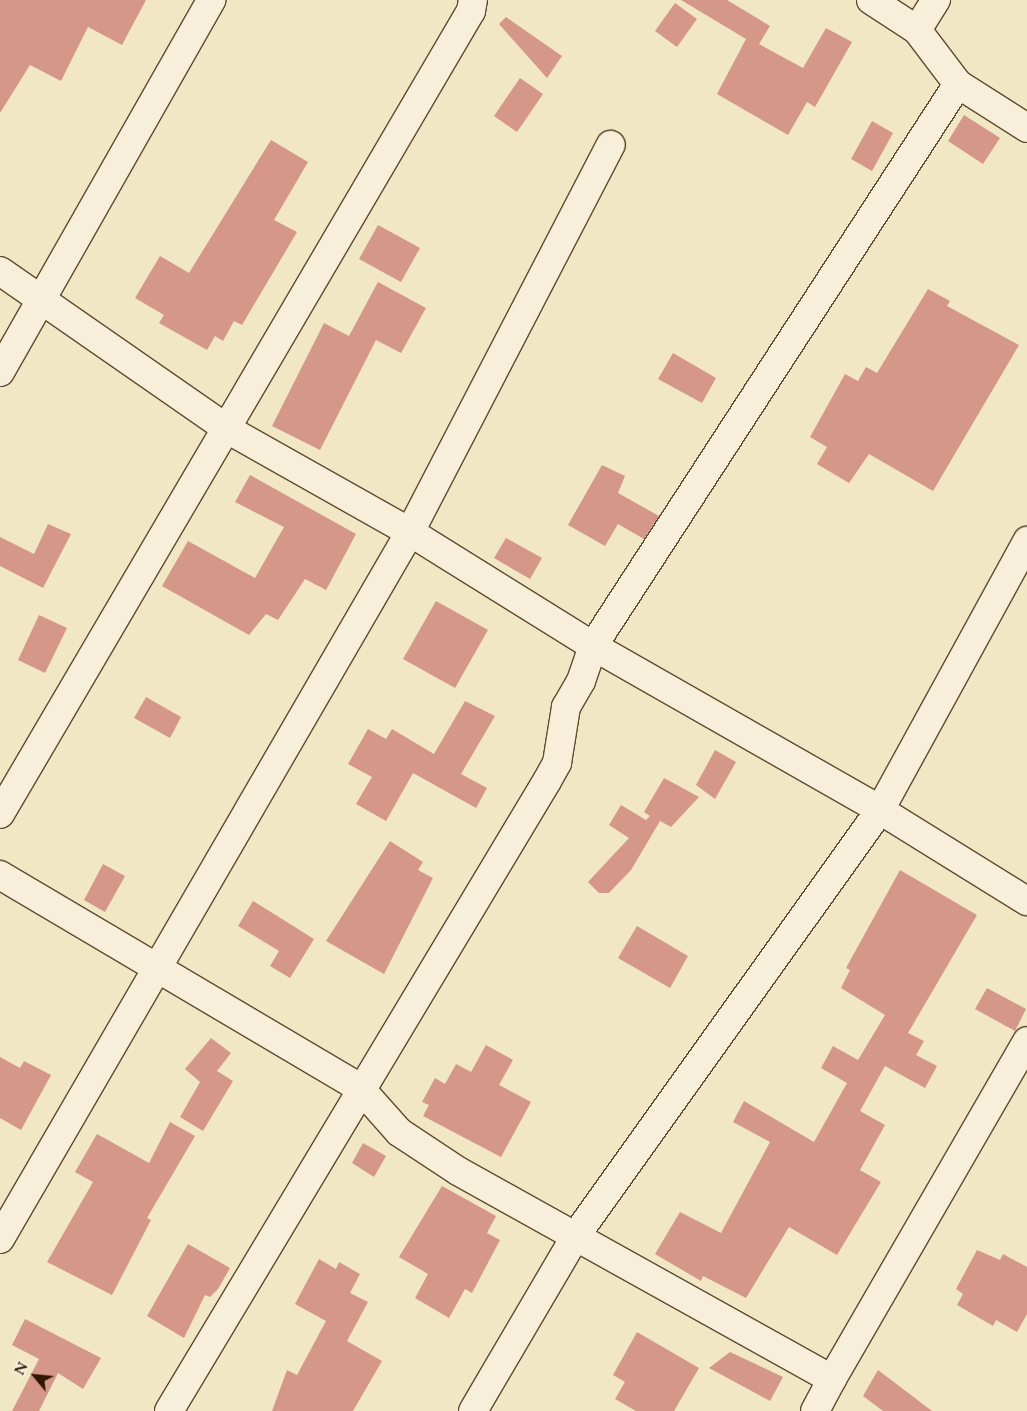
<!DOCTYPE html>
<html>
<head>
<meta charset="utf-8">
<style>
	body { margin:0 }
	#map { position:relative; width:1027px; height:1411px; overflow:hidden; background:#f2e7c4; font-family:Cardo,serif }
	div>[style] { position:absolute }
	.building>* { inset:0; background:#d4978a }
	.roads { filter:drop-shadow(1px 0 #5e4b31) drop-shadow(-1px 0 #5e4b31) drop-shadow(0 1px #5e4b31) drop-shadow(0 -1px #5e4b31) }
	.street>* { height:28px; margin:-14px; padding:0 14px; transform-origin:14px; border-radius:14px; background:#f7efd9 }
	span { translate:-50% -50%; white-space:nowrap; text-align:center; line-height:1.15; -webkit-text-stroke:4.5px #f7efd9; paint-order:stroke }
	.north { position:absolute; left:10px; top:1351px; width:50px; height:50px; -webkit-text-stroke:4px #f7efd9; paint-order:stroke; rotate:298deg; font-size:14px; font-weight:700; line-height:20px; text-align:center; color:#2d1700 }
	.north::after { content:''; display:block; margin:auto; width:18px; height:22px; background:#2d1700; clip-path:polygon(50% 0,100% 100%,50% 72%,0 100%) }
</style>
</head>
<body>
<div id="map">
	<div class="building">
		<i style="clip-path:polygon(0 0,146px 0,122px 45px,88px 27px,61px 81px,30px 65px,0 113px)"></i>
		<i style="clip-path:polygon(681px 0,727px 0,770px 26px,759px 44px,803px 68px,826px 28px,852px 42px,815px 107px,807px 102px,788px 135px,717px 94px,746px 39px)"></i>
		<i style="clip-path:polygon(675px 3px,697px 19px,677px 47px,655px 31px)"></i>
		<i style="clip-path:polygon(506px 17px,562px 56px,547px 78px,499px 24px)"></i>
		<i style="clip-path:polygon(520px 78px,543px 94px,517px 132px,494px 116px)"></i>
		<i style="clip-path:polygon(964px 115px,1000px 138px,983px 164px,948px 141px)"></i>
		<i style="clip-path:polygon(872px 121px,893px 133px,872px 171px,851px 159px)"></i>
		<i style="clip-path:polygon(271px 140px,308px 162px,274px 220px,297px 232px,242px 325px,234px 321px,223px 341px,215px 336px,207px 350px,159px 323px,164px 315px,135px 298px,160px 256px,189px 273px)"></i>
		<i style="clip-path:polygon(378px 225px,420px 248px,401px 282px,359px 259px)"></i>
		<i style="clip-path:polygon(378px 282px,426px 308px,401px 353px,376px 340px,320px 450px,272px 426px,324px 323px,349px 336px)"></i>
		<i style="clip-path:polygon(928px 289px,950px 301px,947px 306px,1019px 345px,933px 491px,869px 454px,849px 483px,817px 464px,827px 447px,810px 437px,845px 374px,858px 381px,866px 367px,877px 373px)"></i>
		<i style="clip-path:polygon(673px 353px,716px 378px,702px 403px,658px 379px)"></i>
		<i style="clip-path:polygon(602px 465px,625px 476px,618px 493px,659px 516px,644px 539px,618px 524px,605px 546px,568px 525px)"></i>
		<i style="clip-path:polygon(250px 475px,356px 534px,326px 590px,305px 579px,278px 620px,266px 614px,249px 635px,162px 586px,188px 541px,255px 578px,284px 527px,235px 502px)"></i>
		<i style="clip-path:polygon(48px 524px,71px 534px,43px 588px,0 566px,0 537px,34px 554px)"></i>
		<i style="clip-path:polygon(506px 538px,542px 558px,530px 579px,494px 558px)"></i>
		<i style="clip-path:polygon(436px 601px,488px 630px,455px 688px,403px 659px)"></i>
		<i style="clip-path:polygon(39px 615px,67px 628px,45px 673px,18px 660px)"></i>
		<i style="clip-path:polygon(146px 697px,181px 717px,170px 738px,134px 718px)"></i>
		<i style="clip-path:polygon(465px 701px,495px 716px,461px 774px,487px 788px,476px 808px,413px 773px,386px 821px,356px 804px,372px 777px,348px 764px,368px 729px,386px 739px,392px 729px,434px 754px)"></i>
		<i style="clip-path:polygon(715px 750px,736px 762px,715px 799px,696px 785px)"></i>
		<i style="clip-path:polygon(664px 778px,699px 797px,671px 827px,660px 821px,631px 870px,609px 893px,599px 893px,588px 882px,629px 838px,609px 825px,621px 805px,646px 820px,650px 816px,644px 812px)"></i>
		<i style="clip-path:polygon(390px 841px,423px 862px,418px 870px,433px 878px,384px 974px,326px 941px)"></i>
		<i style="clip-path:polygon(103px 864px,125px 876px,105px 912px,84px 900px)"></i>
		<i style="clip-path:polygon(900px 870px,977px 915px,908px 1033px,924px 1041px,916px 1055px,937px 1066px,925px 1088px,885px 1066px,860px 1111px,885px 1125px,860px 1170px,881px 1182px,837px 1255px,789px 1227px,746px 1298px,703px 1276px,701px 1281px,655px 1254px,680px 1212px,721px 1233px,770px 1142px,733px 1122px,744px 1101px,814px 1142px,847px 1083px,821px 1068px,833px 1046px,858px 1060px,885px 1015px,841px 988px,850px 970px,846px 968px)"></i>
		<i style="clip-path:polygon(253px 901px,314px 939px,290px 978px,270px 966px,279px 951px,238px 926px)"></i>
		<i style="clip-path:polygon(637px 926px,688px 956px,670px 988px,618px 958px)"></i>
		<i style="clip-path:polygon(987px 988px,1026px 1009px,1015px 1031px,975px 1009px)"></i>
		<i style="clip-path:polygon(211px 1038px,231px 1053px,217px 1071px,233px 1081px,203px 1131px,180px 1117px,200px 1082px,185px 1069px)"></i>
		<i style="clip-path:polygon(486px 1045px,513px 1060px,499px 1085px,531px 1102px,501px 1157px,423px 1116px,429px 1105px,422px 1102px,435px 1078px,445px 1084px,456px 1064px,471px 1072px)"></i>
		<i style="clip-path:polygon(0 1057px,20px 1068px,24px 1061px,51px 1075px,21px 1130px,0 1118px)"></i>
		<i style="clip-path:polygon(170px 1122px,195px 1136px,147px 1218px,151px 1220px,112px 1295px,47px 1262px,93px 1182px,75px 1172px,97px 1134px,149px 1163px)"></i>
		<i style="clip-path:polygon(363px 1143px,386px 1156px,374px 1177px,352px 1163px)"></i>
		<i style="clip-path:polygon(442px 1186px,496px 1216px,487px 1233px,500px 1240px,472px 1293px,465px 1289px,449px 1318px,415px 1298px,428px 1274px,399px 1257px)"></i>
		<i style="clip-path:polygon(188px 1244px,230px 1268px,218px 1289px,210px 1297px,205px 1295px,184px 1338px,147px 1316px)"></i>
		<i style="clip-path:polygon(977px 1250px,1000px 1260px,1003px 1254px,1027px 1267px,1027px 1314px,1017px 1332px,996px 1320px,993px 1326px,957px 1305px,963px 1294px,956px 1289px)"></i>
		<i style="clip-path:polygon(319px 1259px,336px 1269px,339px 1262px,360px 1274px,350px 1293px,368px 1302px,347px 1341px,382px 1361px,353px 1411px,272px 1411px,287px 1370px,297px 1375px,326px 1321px,295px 1304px)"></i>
		<i style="clip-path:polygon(25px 1319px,101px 1358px,83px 1389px,58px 1373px,39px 1411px,12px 1411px,39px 1359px,12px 1345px)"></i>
		<i style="clip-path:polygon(637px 1332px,699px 1368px,674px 1411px,636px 1411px,615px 1399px,625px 1382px,613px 1375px)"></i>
		<i style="clip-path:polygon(730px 1352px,783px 1377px,770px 1401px,709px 1368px)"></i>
		<i style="clip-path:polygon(878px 1370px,932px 1411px,883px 1411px,863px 1396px)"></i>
	</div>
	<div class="roads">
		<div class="street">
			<i style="left:871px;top:0;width:55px;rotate:33.1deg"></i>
			<i style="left:917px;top:30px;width:68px;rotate:52.8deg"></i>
			<i style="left:958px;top:84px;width:82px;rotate:32.5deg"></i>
			<i style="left:917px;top:30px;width:36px;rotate:-58deg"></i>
			<i style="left:0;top:271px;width:277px;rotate:34.8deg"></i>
			<i style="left:227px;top:429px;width:210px;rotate:29.4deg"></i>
			<i style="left:410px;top:532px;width:216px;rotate:31.9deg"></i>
			<i style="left:593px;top:646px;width:331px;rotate:29.7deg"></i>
			<i style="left:880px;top:810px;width:173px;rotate:31.8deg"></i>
			<i style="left:0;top:372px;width:428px;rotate:-60.4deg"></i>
			<i style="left:0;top:814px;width:931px;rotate:-59.61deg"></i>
			<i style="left:471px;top:11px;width:11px;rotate:-80deg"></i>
			<i style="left:0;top:875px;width:418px;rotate:30.6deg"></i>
			<i style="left:360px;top:1088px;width:59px;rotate:48.4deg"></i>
			<i style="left:399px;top:1132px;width:71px;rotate:33.5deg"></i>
			<i style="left:458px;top:1171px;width:428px;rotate:29.1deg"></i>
			<i style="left:832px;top:1379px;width:36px;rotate:118deg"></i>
			<i style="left:0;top:1239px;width:817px;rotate:-59.89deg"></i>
			<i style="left:410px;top:532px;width:436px;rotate:-62.6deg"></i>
			<i style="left:832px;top:1379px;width:390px;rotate:-60deg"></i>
			<i style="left:169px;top:1411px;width:735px;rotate:-59.04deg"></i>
			<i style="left:547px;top:781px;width:21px;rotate:-61deg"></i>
			<i style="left:557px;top:763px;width:57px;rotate:-80.9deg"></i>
			<i style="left:566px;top:707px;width:30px;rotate:-60deg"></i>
			<i style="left:581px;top:681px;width:37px;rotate:-71deg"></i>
			<i style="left:593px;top:646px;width:670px;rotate:-57deg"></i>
			<i style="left:473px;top:1411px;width:205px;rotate:-59.6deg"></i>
			<i style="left:577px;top:1234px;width:521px;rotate:-54.45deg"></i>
			<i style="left:880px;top:810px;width:307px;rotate:-61.3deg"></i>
		</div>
	</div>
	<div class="north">N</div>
</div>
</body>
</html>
